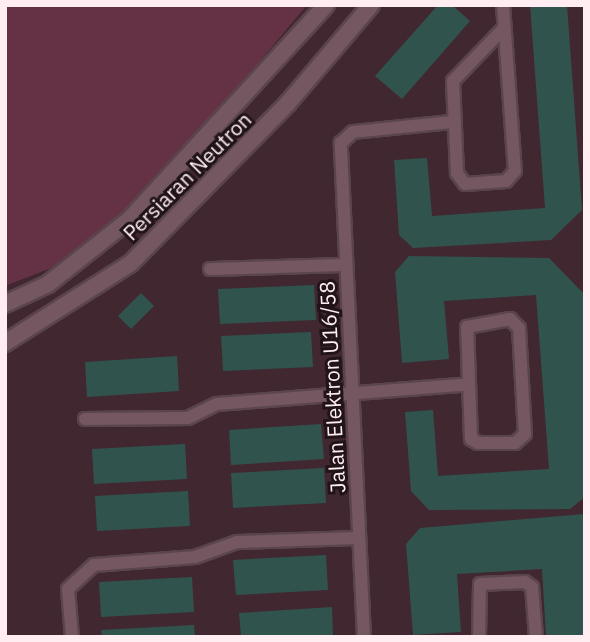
<!DOCTYPE html>
<html>
<head>
<meta charset="utf-8">
<style>
	body { margin:0 }
	#map { position:relative; width:590px; height:642px; overflow:hidden; background:#412730; font-family:"IBM Plex Sans",sans-serif }
	div>[style] { position:absolute }
	.green>* { inset:0; background:#653245 }
	.building>* { inset:0; background:#31534e }
	.roads { filter:drop-shadow(2px 0 #5b454c) drop-shadow(-2px 0 #5b454c) drop-shadow(0 2px #5b454c) drop-shadow(0 -2px #5b454c) }
	.minor>* { height:12px; margin:-6px; padding:0 6px; transform-origin:6px; border-radius:6px; background:#745760 }
	.tertiary>* { height:16px; margin:-8px; padding:0 8px; transform-origin:8px; border-radius:8px; background:#745760 }
	span { translate:-50% -50%; white-space:nowrap; text-align:center; line-height:1.15; -webkit-text-stroke:6px #201418; paint-order:stroke }
	.street-label { font-size:21px; color:#ffedf2 }
	.frame { position:absolute; inset:0; border:7px solid #ffedf2; pointer-events:none }
</style>
</head>
<body>
<div id="map">
	<div class="green">
		<i style="clip-path:polygon(5px 5px,307px 5px,198px 135px,116px 220px,51px 268px,5px 286px)"></i>
	</div>
	<div class="building">
		<i style="clip-path:polygon(438px 5px,452px 5px,470px 21px,402px 99px,375px 76px)"></i>
		<i style="clip-path:polygon(530px 5px,567px 5px,582px 210px,551px 240px,413px 248px,399px 235px,394px 160px,427px 158px,432px 216px,545px 208px)"></i>
		<i style="clip-path:polygon(409px 256px,549px 258px,585px 295px,585px 497px,570px 509px,429px 510px,411px 491px,405px 412px,433px 410px,438px 476px,549px 469px,536px 295px,444px 301px,449px 359px,402px 363px,395px 272px)"></i>
		<i style="clip-path:polygon(314px 285px,316px 320px,220px 324px,218px 289px)"></i>
		<i style="clip-path:polygon(141px 293px,154px 306px,131px 329px,118px 316px)"></i>
		<i style="clip-path:polygon(311px 332px,313px 367px,223px 371px,221px 336px)"></i>
		<i style="clip-path:polygon(177px 356px,179px 391px,87px 397px,85px 362px)"></i>
		<i style="clip-path:polygon(321px 424px,324px 459px,231px 465px,229px 430px)"></i>
		<i style="clip-path:polygon(185px 444px,187px 479px,94px 484px,92px 449px)"></i>
		<i style="clip-path:polygon(324px 468px,326px 503px,233px 508px,231px 473px)"></i>
		<i style="clip-path:polygon(188px 491px,190px 526px,97px 531px,95px 496px)"></i>
		<i style="clip-path:polygon(585px 514px,585px 637px,546px 637px,542px 569px,457px 574px,461px 632px,413px 635px,406px 544px,420px 528px)"></i>
		<i style="clip-path:polygon(326px 555px,328px 590px,236px 595px,233px 560px)"></i>
		<i style="clip-path:polygon(192px 577px,194px 612px,101px 617px,99px 582px)"></i>
		<i style="clip-path:polygon(332px 607px,333px 637px,241px 637px,239px 613px)"></i>
		<i style="clip-path:polygon(194px 625px,195px 637px,102px 637px,101px 630px)"></i>
	</div>
	<div class="roads">
		<div class="minor">
			<i style="left:503px;top:5px;width:166px;rotate:85.9deg"></i>
			<i style="left:515px;top:171px;width:13px;rotate:132deg"></i>
			<i style="left:506px;top:181px;width:41px;rotate:175.8deg"></i>
			<i style="left:465px;top:184px;width:14px;rotate:-126deg"></i>
			<i style="left:457px;top:173px;width:92px;rotate:-92.5deg"></i>
			<i style="left:453px;top:81px;width:74px;rotate:-46.1deg"></i>
			<i style="left:210px;top:269px;width:134px;rotate:-1.7deg"></i>
			<i style="left:510px;top:319px;width:13px;rotate:45deg"></i>
			<i style="left:519px;top:328px;width:106px;rotate:86.8deg"></i>
			<i style="left:525px;top:434px;width:13px;rotate:138deg"></i>
			<i style="left:515px;top:443px;width:37px;rotate:180deg"></i>
			<i style="left:478px;top:443px;width:8px;rotate:-150deg"></i>
			<i style="left:471px;top:439px;width:112px;rotate:-92deg"></i>
			<i style="left:467px;top:327px;width:44px;rotate:-10.5deg"></i>
			<i style="left:85px;top:419px;width:103px;rotate:-0.6deg"></i>
			<i style="left:188px;top:418px;width:32px;rotate:-26deg"></i>
			<i style="left:217px;top:404px;width:253px;rotate:-4.5deg"></i>
			<i style="left:72px;top:637px;width:48px;rotate:-94.8deg"></i>
			<i style="left:68px;top:589px;width:35px;rotate:-43deg"></i>
			<i style="left:94px;top:565px;width:101px;rotate:-4.5deg"></i>
			<i style="left:195px;top:557px;width:45px;rotate:-19.7deg"></i>
			<i style="left:237px;top:542px;width:121px;rotate:-1.9deg"></i>
			<i style="left:364px;top:637px;width:495px;rotate:-92.7deg"></i>
			<i style="left:341px;top:143px;width:16px;rotate:-43deg"></i>
			<i style="left:353px;top:132px;width:100px;rotate:-5.8deg"></i>
			<i style="left:479px;top:637px;width:53px;rotate:-88.9deg"></i>
			<i style="left:480px;top:584px;width:45px;rotate:-2.5deg"></i>
			<i style="left:525px;top:582px;width:9px;rotate:36deg"></i>
			<i style="left:532px;top:587px;width:50px;rotate:85.4deg"></i>
		</div>
		<div class="tertiary">
			<i style="left:5px;top:304px;width:47px;rotate:-24.9deg"></i>
			<i style="left:48px;top:284px;width:105px;rotate:-38.4deg"></i>
			<i style="left:130px;top:219px;width:290px;rotate:-47.5deg"></i>
			<i style="left:5px;top:343px;width:149px;rotate:-32.4deg"></i>
			<i style="left:131px;top:263px;width:224px;rotate:-45.5deg"></i>
			<i style="left:288px;top:103px;width:128px;rotate:-49.7deg"></i>
		</div>
	</div>
	<div class="street-label">
		<span style="left:187px;top:176px;rotate:-45deg">Persiaran Neutron</span>
		<span style="left:332px;top:387px;rotate:-93deg">Jalan Elektron U16/58</span>
	</div>
	<div class="frame"></div>
</div>
</body>
</html>
